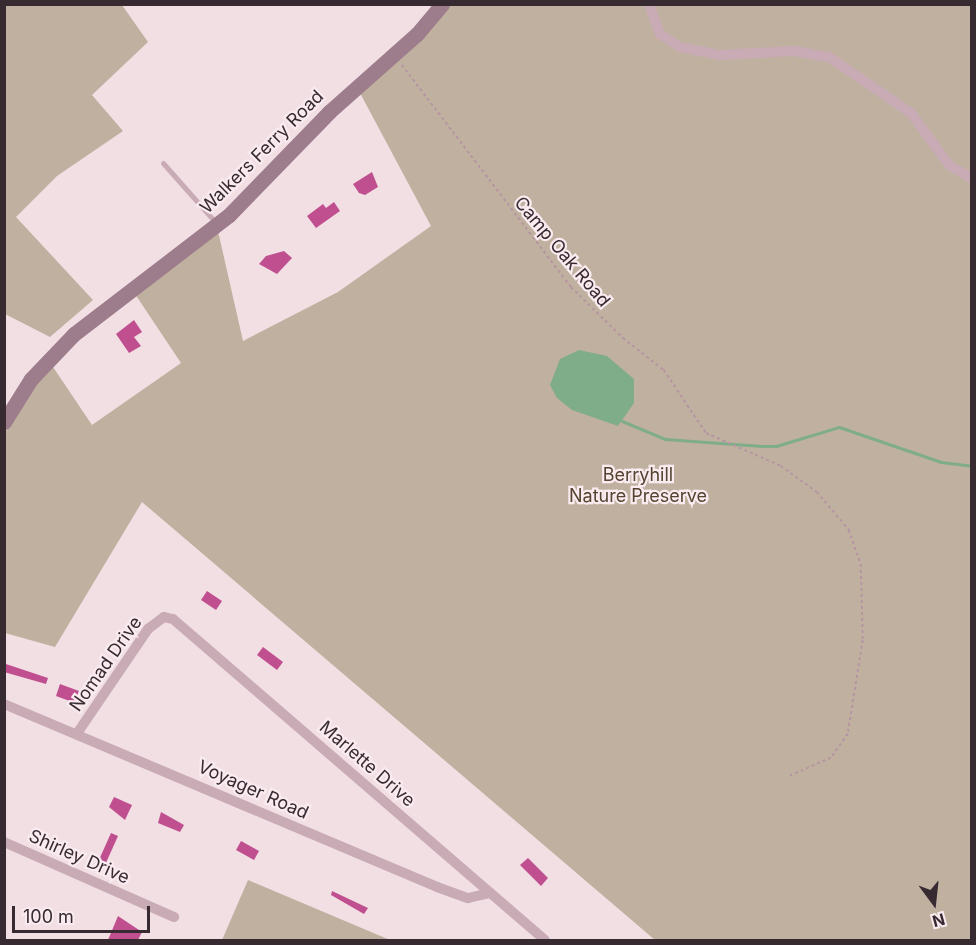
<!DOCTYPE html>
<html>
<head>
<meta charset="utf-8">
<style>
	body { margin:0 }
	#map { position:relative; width:976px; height:945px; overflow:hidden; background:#f2dfe4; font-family:Inter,sans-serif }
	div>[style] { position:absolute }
	.green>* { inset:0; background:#c0b09f }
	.water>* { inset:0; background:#7fad89 }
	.stream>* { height:3px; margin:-1.5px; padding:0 1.5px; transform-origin:1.5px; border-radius:1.5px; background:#7fad89 }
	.building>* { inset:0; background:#c04f90 }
	.path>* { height:1.5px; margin-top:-0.75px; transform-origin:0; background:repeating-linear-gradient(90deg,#b595a2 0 3px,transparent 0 6px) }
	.lane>* { height:5px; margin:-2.5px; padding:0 2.5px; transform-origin:2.5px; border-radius:2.5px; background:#c9abb6 }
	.street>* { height:10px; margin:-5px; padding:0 5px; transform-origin:5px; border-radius:5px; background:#c9abb6 }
	.secondary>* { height:15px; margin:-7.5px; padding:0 7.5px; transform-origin:7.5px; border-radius:7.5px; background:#9d7c8b }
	span { translate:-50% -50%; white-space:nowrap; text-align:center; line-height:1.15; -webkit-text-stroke:4.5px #f9ebef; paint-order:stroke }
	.street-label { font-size:18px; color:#372a31 }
	.park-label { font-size:18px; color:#55432f }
	.frame { position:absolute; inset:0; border:6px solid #372a31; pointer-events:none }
	.north { position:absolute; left:904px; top:873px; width:60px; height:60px; -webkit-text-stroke:4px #f9ebef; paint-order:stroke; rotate:165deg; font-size:16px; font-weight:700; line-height:24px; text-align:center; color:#372a31 }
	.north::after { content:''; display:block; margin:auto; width:21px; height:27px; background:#372a31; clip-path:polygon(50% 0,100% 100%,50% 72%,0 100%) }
	.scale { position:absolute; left:12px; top:906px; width:138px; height:27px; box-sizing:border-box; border:3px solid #372a31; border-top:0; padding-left:8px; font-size:18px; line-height:21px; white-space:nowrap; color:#372a31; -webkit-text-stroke:4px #f9ebef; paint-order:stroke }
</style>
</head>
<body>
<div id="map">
	<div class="green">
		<i style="clip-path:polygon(4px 5px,122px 5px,148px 42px,92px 95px,123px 131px,57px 176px,16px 217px,93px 300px,50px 337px,5px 314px)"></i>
		<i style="clip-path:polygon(449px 5px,971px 5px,971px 940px,655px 940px,142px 502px,55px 647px,5px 633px,4px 435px,17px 410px,51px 364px,92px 425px,181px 363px,135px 294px,218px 231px,243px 341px,338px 292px,431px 226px,360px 93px)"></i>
		<i style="clip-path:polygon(248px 880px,390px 940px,222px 940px)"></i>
	</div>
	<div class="water">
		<i style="clip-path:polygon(579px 350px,607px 356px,634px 379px,634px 403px,618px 426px,572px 410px,557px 398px,550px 385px,560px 359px)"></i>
	</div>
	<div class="stream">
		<i style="left:622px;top:421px;width:47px;rotate:22.7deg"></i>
		<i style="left:665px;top:439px;width:97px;rotate:4.1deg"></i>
		<i style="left:762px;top:446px;width:14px"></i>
		<i style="left:776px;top:446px;width:66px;rotate:-16.8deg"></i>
		<i style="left:839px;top:427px;width:108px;rotate:18.9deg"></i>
		<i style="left:941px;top:462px;width:31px;rotate:7deg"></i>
	</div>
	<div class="building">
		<i style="clip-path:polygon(372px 172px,378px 187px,365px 195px,359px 193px,353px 184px)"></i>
		<i style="clip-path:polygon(334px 202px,340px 211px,316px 228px,307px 216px,323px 204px,326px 208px)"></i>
		<i style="clip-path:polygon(284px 251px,292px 258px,277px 274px,259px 264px,266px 256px)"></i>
		<i style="clip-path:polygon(134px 320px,142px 332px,134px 337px,141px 346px,129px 353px,116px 334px)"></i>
		<i style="clip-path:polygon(207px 591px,222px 601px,216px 610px,201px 600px)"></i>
		<i style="clip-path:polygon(263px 647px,283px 662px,277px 670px,257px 655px)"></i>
		<i style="clip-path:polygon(6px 664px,48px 678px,46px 684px,4px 672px)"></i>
		<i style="clip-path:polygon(60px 684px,79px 691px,75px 703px,56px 696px)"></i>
		<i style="clip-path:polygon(114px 797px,132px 805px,125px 820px,109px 807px)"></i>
		<i style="clip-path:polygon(161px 812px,184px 825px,180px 832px,158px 823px)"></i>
		<i style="clip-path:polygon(111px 833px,118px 836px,105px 865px,98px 862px)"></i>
		<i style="clip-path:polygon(241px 841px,259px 851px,254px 860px,236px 850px)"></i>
		<i style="clip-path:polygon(528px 858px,548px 878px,541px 886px,520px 865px)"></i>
		<i style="clip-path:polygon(332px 891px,368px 908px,364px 914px,331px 895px)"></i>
		<i style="clip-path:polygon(118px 916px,142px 932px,138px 940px,108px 940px)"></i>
	</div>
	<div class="path">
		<i style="left:402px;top:65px;width:279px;rotate:52.7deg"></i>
		<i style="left:571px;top:287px;width:73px;rotate:44.4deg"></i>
		<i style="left:623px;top:338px;width:52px;rotate:38deg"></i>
		<i style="left:664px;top:370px;width:76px;rotate:56.3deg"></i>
		<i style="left:706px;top:433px;width:82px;rotate:23.7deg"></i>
		<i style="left:781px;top:466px;width:44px;rotate:35.8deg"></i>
		<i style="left:817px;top:492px;width:50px;rotate:49.9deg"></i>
		<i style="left:849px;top:530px;width:36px;rotate:71deg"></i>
		<i style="left:861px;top:564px;width:76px;rotate:88.5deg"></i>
		<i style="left:863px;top:640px;width:95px;rotate:99.1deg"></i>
		<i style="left:848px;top:734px;width:29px;rotate:125deg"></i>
		<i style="left:831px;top:758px;width:45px;rotate:156.3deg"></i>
	</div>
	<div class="lane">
		<i style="left:163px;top:163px;width:81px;rotate:48.5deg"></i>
	</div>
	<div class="street">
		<i style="left:649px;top:4px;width:32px;rotate:70deg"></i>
		<i style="left:660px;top:34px;width:24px;rotate:33deg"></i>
		<i style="left:680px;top:47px;width:41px;rotate:11.3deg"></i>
		<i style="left:720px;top:55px;width:74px;rotate:-3.1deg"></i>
		<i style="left:794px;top:51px;width:36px;rotate:10deg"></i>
		<i style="left:829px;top:57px;width:99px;rotate:34.3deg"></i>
		<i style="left:911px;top:113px;width:64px;rotate:53.8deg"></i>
		<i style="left:949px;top:165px;width:27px;rotate:31deg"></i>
		<i style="left:4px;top:704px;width:470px;rotate:22.9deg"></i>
		<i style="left:437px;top:887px;width:33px;rotate:20deg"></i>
		<i style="left:468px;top:898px;width:22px;rotate:-13deg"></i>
		<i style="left:78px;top:732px;width:125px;rotate:-55.8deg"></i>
		<i style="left:148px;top:629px;width:20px;rotate:-37deg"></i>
		<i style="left:164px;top:617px;width:9px;rotate:13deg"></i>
		<i style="left:173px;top:619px;width:491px;rotate:40.8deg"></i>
		<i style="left:4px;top:842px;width:186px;rotate:23.8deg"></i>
	</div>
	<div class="secondary">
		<i style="left:4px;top:422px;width:51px;rotate:-57.9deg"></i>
		<i style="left:31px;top:379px;width:62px;rotate:-46.3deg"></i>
		<i style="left:74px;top:334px;width:195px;rotate:-37.5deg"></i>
		<i style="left:229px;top:215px;width:144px;rotate:-45.8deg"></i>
		<i style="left:329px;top:112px;width:118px;rotate:-41.6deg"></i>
		<i style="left:417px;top:34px;width:39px;rotate:-50deg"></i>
	</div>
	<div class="street-label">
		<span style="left:262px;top:152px;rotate:-45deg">Walkers Ferry Road</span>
		<span style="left:562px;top:252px;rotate:50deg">Camp Oak Road</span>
		<span style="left:106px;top:664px;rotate:-55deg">Nomad Drive</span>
		<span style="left:367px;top:764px;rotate:41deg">Marlette Drive</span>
		<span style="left:253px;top:790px;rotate:24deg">Voyager Road</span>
		<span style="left:79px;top:857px;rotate:24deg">Shirley Drive</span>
	</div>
	<div class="park-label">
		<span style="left:638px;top:486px">Berryhill<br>Nature Preserve</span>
	</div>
	<div class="frame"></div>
	<div class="north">N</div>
	<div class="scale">100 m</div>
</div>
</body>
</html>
